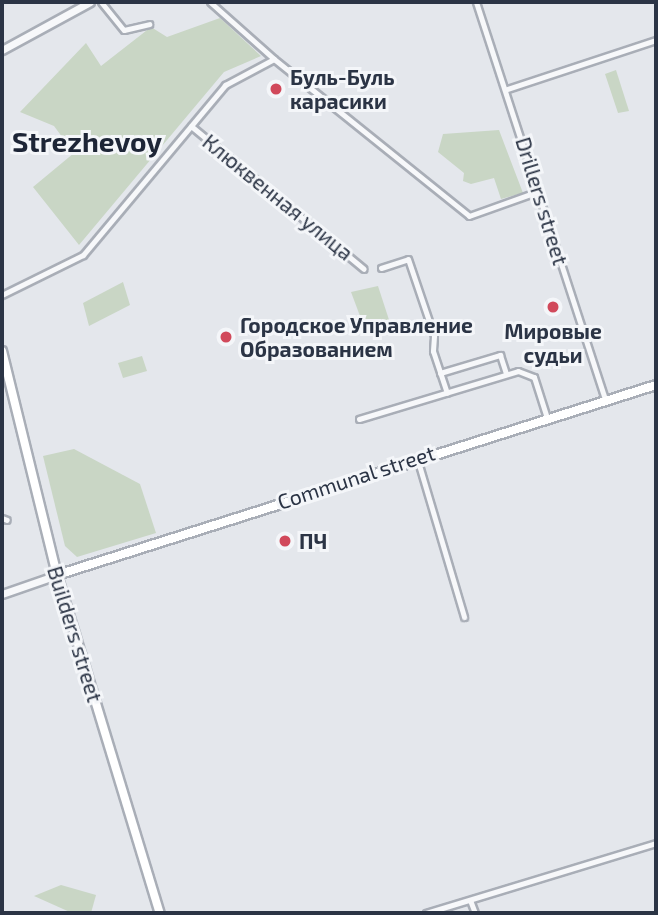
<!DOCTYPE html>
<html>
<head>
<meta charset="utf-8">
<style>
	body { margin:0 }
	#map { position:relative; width:658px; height:915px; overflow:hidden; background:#e4e7ec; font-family:"Exo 2",sans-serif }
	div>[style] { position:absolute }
	.green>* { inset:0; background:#c9d6c5 }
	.roads { filter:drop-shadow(2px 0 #a9aeb7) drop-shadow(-2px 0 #a9aeb7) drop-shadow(0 2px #a9aeb7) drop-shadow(0 -2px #a9aeb7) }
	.minor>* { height:5px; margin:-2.5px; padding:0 2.5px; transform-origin:2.5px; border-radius:2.5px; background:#f7f8fa }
	.tertiary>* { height:7px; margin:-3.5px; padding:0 3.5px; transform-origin:3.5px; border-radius:3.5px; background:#f7f8fa }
	.secondary>* { height:8px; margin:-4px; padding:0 4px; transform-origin:4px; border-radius:4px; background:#fff }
	.dots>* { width:19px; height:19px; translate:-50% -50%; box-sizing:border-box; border:4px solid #f4f6f9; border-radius:50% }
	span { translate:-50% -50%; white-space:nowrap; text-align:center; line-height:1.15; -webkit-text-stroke:6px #f4f6f9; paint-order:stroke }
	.poi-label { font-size:21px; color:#2b3445; font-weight:700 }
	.left { translate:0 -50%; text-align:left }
	.street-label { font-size:21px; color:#2b3445 }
	.district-label { font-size:28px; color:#1d2536; font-weight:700 }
	.frame { position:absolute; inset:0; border:4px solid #2b3445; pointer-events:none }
</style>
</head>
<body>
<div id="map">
	<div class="green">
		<i style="clip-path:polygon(220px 18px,261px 56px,224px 72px,79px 245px,33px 187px,74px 153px,54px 126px,20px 112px,86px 43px,101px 66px,151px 27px,167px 37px)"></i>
		<i style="clip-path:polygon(616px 70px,629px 111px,618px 113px,605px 74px)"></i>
		<i style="clip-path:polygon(499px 130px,523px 193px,501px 199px,494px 178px,471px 184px,463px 181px,464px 173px,438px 152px,443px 134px)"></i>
		<i style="clip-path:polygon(123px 282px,130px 305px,89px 326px,83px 303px)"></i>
		<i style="clip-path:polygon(378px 286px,391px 326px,366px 332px,351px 292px)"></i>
		<i style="clip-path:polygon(142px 356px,147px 371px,123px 378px,118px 363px)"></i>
		<i style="clip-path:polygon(74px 449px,140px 484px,156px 533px,77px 557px,65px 546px,43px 456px)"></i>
		<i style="clip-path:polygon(61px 885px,96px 895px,91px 913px,72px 913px,34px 896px)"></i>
	</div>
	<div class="roads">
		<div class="minor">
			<i style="left:101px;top:2px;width:36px;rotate:51deg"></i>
			<i style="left:124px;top:30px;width:26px;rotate:-13deg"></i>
			<i style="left:210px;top:2px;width:86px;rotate:41.7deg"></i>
			<i style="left:274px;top:59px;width:250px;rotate:38.8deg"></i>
			<i style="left:469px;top:216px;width:74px;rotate:-19.7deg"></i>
			<i style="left:476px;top:2px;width:418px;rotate:72deg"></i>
			<i style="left:507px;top:89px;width:157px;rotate:-18.2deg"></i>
			<i style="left:191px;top:126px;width:224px;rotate:39.6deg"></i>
			<i style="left:381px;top:268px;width:28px;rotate:-18deg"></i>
			<i style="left:408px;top:259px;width:81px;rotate:71.3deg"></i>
			<i style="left:434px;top:336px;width:15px;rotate:94deg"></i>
			<i style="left:433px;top:351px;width:44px;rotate:71.6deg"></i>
			<i style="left:2px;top:295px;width:90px;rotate:-26.3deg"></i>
			<i style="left:83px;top:255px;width:222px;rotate:-50.1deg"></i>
			<i style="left:225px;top:85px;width:55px;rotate:-28deg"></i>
			<i style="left:440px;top:373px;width:63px;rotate:-16.7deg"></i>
			<i style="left:500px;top:355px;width:20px;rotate:72deg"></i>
			<i style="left:359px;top:419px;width:166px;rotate:-16.8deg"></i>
			<i style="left:518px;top:371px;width:17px;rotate:21deg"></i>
			<i style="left:534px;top:377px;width:43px;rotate:72.4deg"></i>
			<i style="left:417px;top:458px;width:166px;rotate:73.5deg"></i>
			<i style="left:2px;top:518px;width:5px;rotate:22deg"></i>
			<i style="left:470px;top:900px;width:14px;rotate:69deg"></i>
			<i style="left:426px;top:913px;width:240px;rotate:-16.9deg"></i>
		</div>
		<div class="tertiary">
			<i style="left:2px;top:50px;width:100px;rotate:-28.6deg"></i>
			<i style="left:2px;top:594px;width:58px;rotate:-19.1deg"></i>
		</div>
		<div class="secondary">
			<i style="left:2px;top:351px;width:231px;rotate:76.2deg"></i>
			<i style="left:57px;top:575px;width:353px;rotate:73.1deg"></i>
			<i style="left:57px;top:575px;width:628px;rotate:-17.6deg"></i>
		</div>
	</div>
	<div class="dots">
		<i style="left:276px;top:89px;background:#d1495b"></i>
		<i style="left:553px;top:307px;background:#d1495b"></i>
		<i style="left:226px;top:337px;background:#d1495b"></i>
		<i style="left:285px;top:541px;background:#d1495b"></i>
	</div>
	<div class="poi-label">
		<span class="left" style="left:290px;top:89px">Буль-Буль<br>карасики</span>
		<span class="left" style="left:240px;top:337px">Городское Управление<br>Образованием</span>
		<span style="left:553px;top:343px">Мировые<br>судьи</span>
		<span class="left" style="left:299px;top:541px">ПЧ</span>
	</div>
	<div class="street-label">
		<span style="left:278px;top:197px;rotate:39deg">Клюквенная улица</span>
		<span style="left:542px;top:201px;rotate:73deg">Drillers street</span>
		<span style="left:356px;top:477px;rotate:-18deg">Communal street</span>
		<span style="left:75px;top:634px;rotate:73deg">Builders street</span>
	</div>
	<div class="district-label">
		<span style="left:87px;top:141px">Strezhevoy</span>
	</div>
	<div class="frame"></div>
</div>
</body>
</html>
